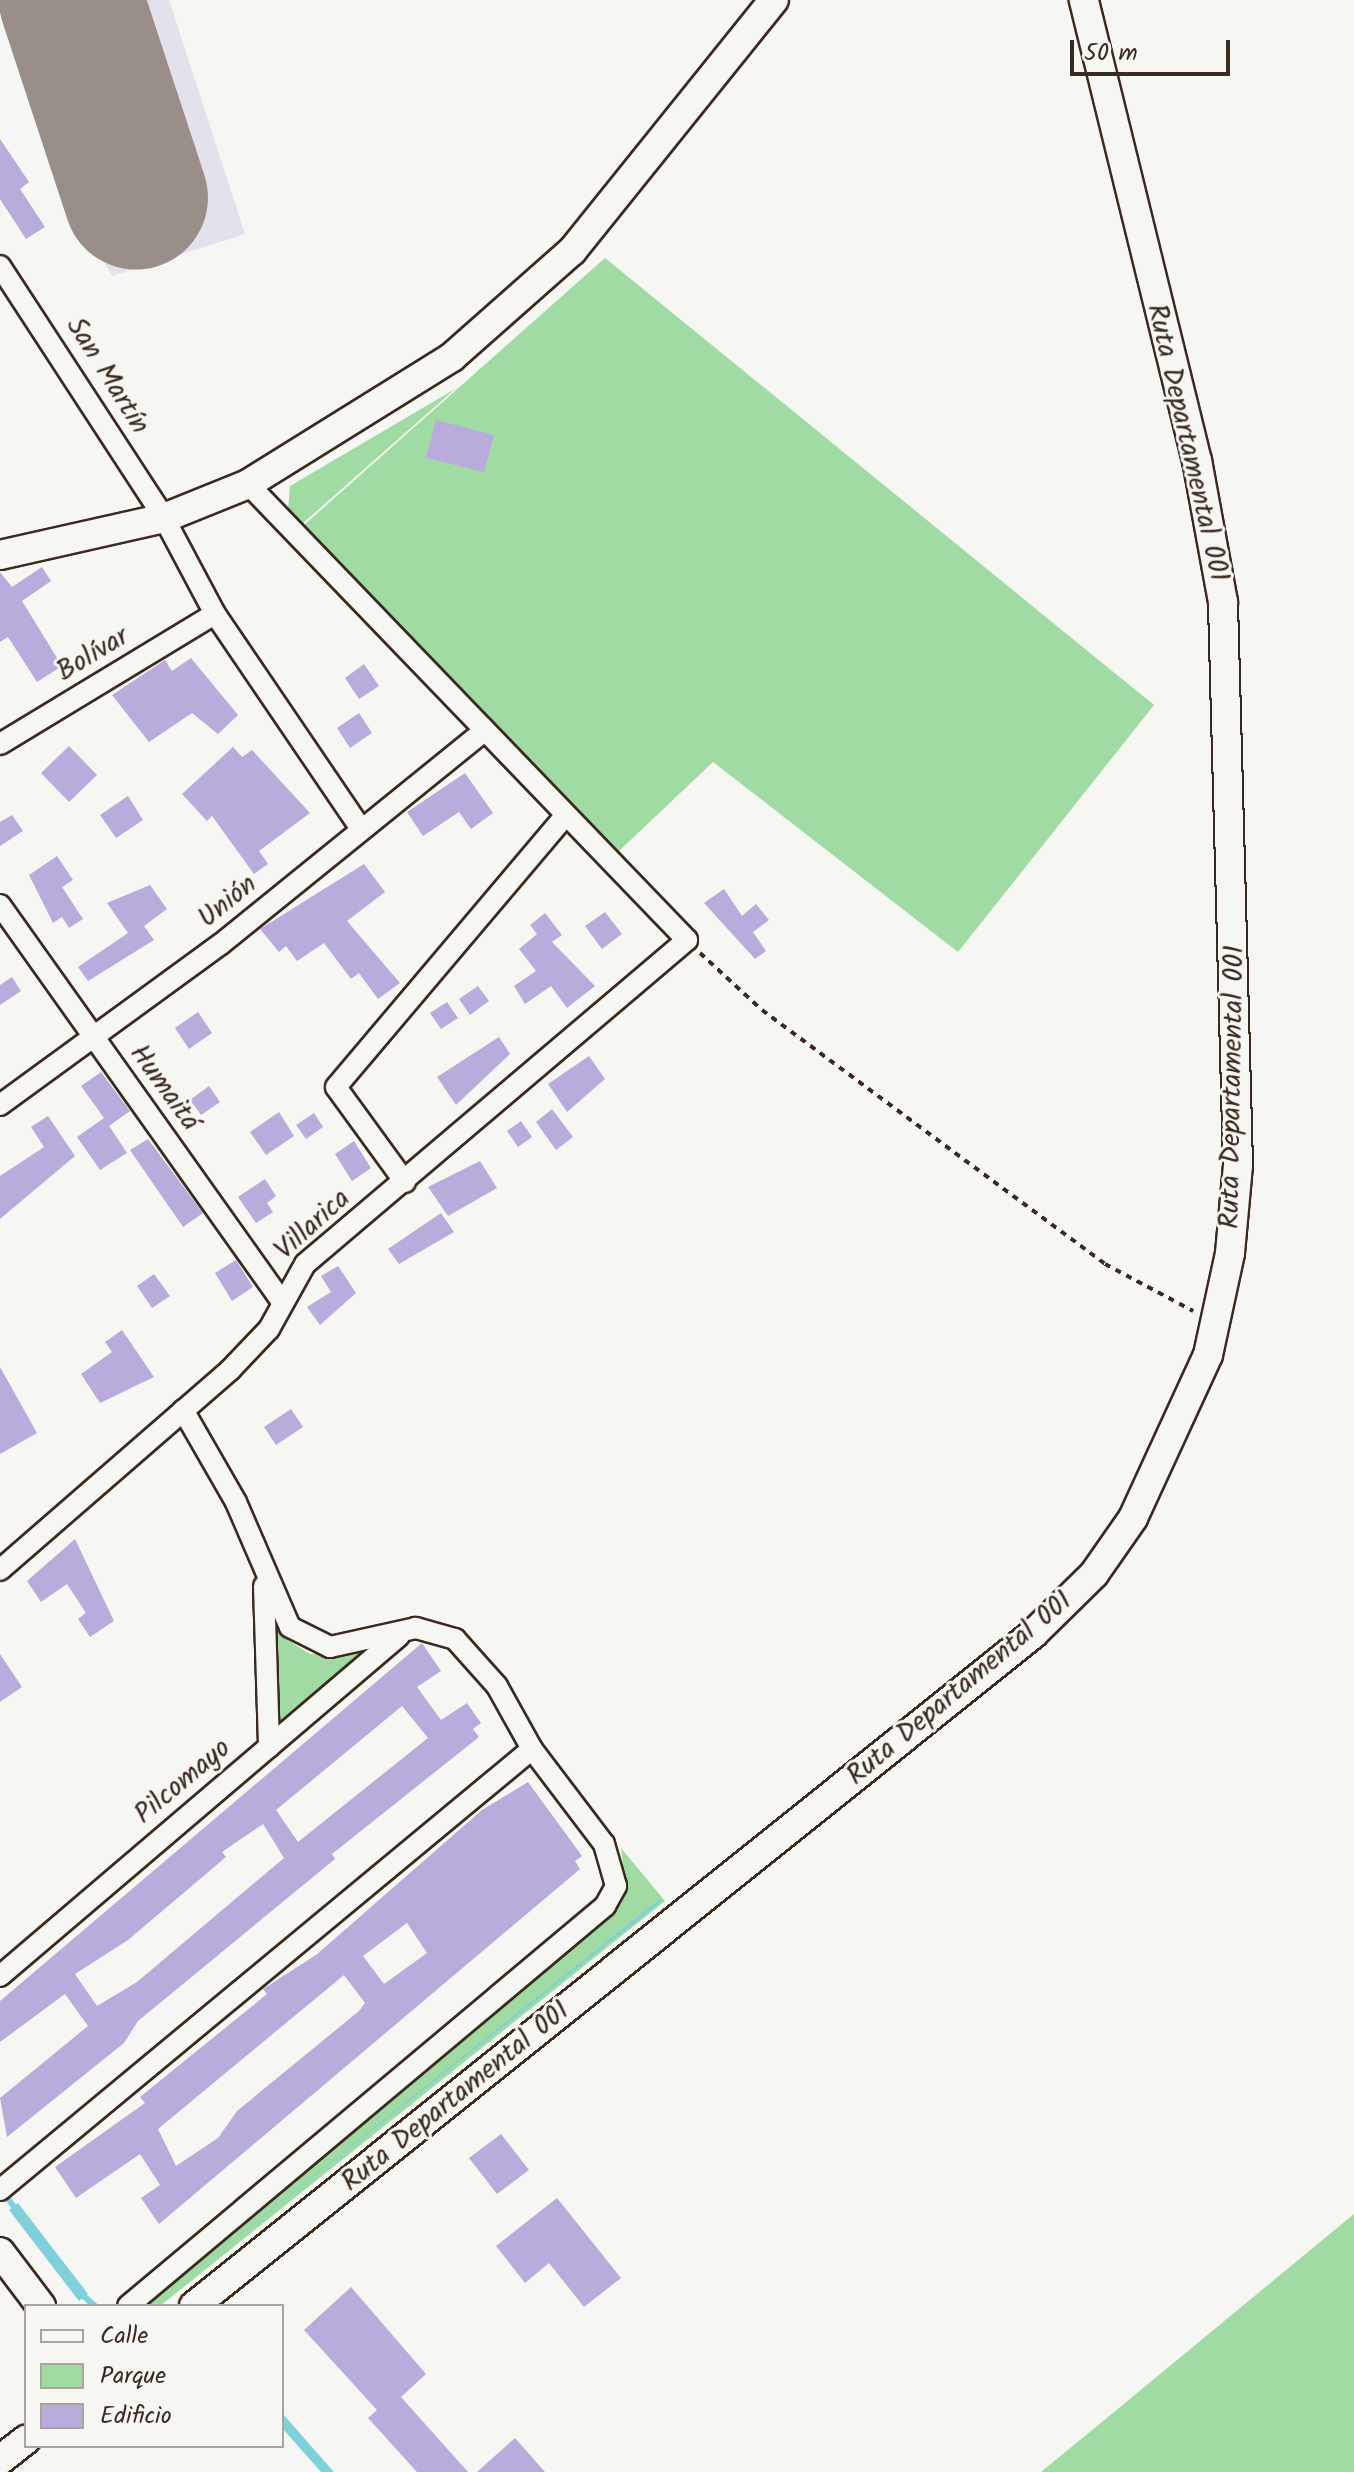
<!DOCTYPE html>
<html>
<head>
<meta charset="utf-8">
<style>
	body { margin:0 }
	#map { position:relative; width:1354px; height:2472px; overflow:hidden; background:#f6f6f2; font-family:Kalam,sans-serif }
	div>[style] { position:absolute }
	.built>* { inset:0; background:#e4e0ec }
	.green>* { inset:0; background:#9fdba2 }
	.water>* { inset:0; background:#80d0dc }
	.stream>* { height:6px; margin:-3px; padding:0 3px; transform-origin:3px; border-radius:3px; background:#80d0dc }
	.runway>* { height:144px; margin:-72px; padding:0 72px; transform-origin:72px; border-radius:72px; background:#989088 }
	.building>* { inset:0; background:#b9acdd }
	.path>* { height:4px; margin-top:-2px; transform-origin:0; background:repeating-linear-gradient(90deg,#3b2a1e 0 6px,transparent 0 12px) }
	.roads { filter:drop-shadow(2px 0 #3b2a1e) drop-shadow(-2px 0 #3b2a1e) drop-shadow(0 2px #3b2a1e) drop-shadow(0 -2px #3b2a1e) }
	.street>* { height:20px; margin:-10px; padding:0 10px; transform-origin:10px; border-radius:10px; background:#f6f6f2 }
	.secondary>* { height:28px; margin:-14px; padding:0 14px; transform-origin:14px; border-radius:14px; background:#f6f6f2 }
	span { translate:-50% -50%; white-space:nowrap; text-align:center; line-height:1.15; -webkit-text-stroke:6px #f6f6f2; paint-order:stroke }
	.street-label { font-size:28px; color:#3b2a1e }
	.legend { position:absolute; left:24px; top:2304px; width:260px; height:144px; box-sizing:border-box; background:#f6f6f2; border:2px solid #aba49d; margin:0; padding:10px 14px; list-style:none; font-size:24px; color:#3b2a1e }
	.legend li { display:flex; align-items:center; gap:16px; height:40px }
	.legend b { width:40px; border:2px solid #aba49d }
	.scale { position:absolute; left:1070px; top:40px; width:160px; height:36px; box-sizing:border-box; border:4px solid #3b2a1e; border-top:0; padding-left:10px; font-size:24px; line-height:28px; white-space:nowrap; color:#3b2a1e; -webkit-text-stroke:6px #f6f6f2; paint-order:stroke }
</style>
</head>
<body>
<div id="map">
	<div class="built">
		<i style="clip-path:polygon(4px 0,169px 0,245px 234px,112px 276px,73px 207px)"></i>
	</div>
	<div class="green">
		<i style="clip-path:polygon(605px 258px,1154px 705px,958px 952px,713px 762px,619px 851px,304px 525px)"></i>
		<i style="clip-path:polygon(455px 389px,302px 524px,288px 509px,290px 486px)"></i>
		<i style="clip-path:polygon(273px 1615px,286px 1639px,310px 1654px,360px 1653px,278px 1724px)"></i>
		<i style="clip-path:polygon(621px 1848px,665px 1901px,160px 2306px,143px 2306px,608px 1919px,626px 1894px)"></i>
		<i style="clip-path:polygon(1354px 2214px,1354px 2472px,1041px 2472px,1108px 2417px)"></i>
	</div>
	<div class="water">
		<i style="clip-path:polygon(660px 1899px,662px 1901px,150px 2306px)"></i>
		<i style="clip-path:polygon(18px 2203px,88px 2294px,79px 2301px,9px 2210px)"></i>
		<i style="clip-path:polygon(282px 2413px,334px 2472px,321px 2472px,282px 2428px)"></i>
	</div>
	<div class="stream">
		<i style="left:2px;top:2191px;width:25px;rotate:53deg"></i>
		<i style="left:80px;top:2293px;width:20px;rotate:41deg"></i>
	</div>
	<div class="runway">
		<i style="left:71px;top:0;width:208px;rotate:71.8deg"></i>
	</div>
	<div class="building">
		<i style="clip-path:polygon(0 139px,29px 182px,20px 189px,45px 227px,26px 239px,0 199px)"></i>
		<i style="clip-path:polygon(436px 420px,494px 435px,484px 472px,426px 458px)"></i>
		<i style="clip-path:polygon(42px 567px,51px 581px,22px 601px,62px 666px,37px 682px,8px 637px,0 642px,0 572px,12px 587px)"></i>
		<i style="clip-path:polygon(191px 658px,238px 715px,218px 734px,192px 713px,149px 742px,112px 695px,165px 660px,172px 671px)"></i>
		<i style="clip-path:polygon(364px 664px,379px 686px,359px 699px,345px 678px)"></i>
		<i style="clip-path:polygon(359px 713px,372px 733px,350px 748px,337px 728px)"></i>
		<i style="clip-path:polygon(69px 746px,97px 775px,69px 802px,41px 773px)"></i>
		<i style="clip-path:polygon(233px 747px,242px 757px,252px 750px,310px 813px,259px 851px,268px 864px,254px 874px,212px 816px,207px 821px,182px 794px)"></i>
		<i style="clip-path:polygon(465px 773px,493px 813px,471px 829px,459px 812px,423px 836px,407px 812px)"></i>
		<i style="clip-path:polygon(128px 796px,143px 820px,116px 838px,100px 815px)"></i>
		<i style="clip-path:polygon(12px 815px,23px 831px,0 846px,0 822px)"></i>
		<i style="clip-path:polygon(57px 856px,73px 880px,62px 887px,83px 919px,69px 928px,62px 917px,53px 923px,29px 875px)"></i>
		<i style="clip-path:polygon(364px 864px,385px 892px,347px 921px,400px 983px,378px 999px,359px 973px,351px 979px,324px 943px,297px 961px,286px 946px,279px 952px,260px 929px)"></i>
		<i style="clip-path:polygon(150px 885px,167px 909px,144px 926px,154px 940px,88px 981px,78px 967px,128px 933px,107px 903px)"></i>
		<i style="clip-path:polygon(724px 889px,742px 916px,756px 904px,769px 920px,753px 932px,766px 951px,755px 959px,704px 903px)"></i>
		<i style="clip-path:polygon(605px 912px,622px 934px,602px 949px,585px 926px)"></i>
		<i style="clip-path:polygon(545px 913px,562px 935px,552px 942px,595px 986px,567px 1008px,551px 986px,525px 1004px,514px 986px,536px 971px,519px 949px,537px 934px,530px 925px)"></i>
		<i style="clip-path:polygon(12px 977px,21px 991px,0 1005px,0 985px)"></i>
		<i style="clip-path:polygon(478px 986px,489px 1001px,470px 1015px,459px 999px)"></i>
		<i style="clip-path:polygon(447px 1002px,458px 1018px,441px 1029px,430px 1013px)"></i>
		<i style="clip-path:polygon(198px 1012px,212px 1033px,189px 1049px,175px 1028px)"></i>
		<i style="clip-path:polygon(499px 1037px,510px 1054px,456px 1105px,437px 1077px)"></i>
		<i style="clip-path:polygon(589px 1056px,605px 1079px,567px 1112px,548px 1084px)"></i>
		<i style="clip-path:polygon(101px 1072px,130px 1111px,109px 1126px,104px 1118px,127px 1153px,100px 1170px,77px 1137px,104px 1118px,81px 1086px)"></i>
		<i style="clip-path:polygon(209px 1086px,220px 1102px,201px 1115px,190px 1100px)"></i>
		<i style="clip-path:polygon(552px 1109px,573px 1137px,556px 1150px,536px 1122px)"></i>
		<i style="clip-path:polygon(279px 1112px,294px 1136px,266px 1155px,250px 1132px)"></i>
		<i style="clip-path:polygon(314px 1113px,323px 1127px,306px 1139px,296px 1125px)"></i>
		<i style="clip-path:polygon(48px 1116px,75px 1156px,0 1219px,0 1176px,44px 1147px,31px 1127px)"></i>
		<i style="clip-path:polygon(521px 1121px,532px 1137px,518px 1147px,507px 1131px)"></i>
		<i style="clip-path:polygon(148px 1139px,203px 1213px,183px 1227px,130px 1150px)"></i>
		<i style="clip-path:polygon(354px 1141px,371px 1168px,352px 1181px,335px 1154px)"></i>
		<i style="clip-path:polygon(480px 1161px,497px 1188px,448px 1216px,428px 1187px)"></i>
		<i style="clip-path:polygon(265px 1179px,276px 1196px,267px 1203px,273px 1212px,256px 1223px,238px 1197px)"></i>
		<i style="clip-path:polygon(441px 1213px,454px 1232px,399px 1264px,388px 1249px)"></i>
		<i style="clip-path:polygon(236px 1260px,253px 1287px,232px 1301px,215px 1273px)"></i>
		<i style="clip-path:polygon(338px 1266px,356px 1293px,320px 1325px,307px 1307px,331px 1292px,321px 1276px)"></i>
		<i style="clip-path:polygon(154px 1274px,170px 1296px,152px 1308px,137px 1286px)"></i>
		<i style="clip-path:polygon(122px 1330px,154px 1377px,100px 1403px,81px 1374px,112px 1352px,105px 1342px)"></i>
		<i style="clip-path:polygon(0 1367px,37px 1433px,0 1454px)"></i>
		<i style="clip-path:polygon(291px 1409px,303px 1427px,276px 1445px,264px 1427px)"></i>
		<i style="clip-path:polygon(75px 1539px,114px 1621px,90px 1637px,78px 1619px,86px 1613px,67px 1584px,41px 1602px,27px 1581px)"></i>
		<i style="clip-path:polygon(evenodd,422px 1643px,441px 1671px,417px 1687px,441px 1720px,467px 1703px,481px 1723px,473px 1729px,479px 1737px,332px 1854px,335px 1859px,138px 2021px,124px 2043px,7px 2137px,0 2098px,88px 2026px,65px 1994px,0 2042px,0 2001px,422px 1643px,402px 1706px,428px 1738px,298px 1842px,276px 1810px,402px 1706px,422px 1643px,263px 1824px,284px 1858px,137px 1982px,97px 2006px,75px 1974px,128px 1940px,226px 1857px,222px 1852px,263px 1824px)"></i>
		<i style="clip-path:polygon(0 1654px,22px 1687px,0 1702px)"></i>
		<i style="clip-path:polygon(evenodd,528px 1782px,582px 1856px,575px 1861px,580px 1869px,159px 2224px,141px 2198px,160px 2185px,140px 2154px,76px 2198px,55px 2167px,145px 2103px,140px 2097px,267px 1994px,263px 1989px,316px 1955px,482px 1810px,528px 1782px,407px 1923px,427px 1953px,384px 1984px,363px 1956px,407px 1923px,528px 1782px,344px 1975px,365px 2003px,359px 2011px,237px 2111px,218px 2138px,176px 2166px,158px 2129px,344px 1975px)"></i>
		<i style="clip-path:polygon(501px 2134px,529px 2170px,497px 2194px,469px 2158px)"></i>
		<i style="clip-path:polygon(557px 2198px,621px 2278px,584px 2307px,549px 2263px,525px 2283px,496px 2246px)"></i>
		<i style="clip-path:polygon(351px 2287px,426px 2374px,401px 2397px,468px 2472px,417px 2472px,368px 2418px,377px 2410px,304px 2330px)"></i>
		<i style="clip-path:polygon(515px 2438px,545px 2472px,477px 2472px)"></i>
	</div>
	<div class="path">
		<i style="left:700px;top:953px;width:84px;rotate:42.6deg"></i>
		<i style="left:762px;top:1010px;width:427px;rotate:36.5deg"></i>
		<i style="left:1105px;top:1264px;width:100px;rotate:28.1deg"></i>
	</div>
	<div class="roads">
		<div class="street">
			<i style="left:0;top:266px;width:301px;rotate:56.9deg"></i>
			<i style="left:164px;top:518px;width:109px;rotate:62deg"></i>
			<i style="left:215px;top:614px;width:260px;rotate:55.8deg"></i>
			<i style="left:0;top:744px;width:251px;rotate:-31.2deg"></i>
			<i style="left:0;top:905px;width:488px;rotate:54.6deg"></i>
			<i style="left:0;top:1105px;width:273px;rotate:-36.1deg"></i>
			<i style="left:221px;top:944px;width:337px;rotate:-39deg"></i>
			<i style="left:405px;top:1182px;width:117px;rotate:-126deg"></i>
			<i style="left:336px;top:1087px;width:355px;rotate:-49.8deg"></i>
			<i style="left:0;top:1570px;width:305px;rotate:-41deg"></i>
			<i style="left:230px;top:1370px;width:57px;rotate:-46.4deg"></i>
			<i style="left:269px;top:1329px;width:74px;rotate:-61deg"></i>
			<i style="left:305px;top:1264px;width:501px;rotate:-40.3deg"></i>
			<i style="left:687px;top:940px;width:633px;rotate:-133.91deg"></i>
			<i style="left:264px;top:1586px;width:161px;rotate:88.2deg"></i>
			<i style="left:0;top:1976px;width:524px;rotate:-40.44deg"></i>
			<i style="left:0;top:2190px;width:691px;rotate:-39.66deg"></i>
			<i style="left:128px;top:2306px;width:623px;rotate:-39.98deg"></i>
			<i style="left:605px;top:1906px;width:23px;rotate:-61deg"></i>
			<i style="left:616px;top:1886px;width:44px;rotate:-105.9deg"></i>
			<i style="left:604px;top:1844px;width:119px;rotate:-127.2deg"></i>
			<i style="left:532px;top:1749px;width:72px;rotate:-119.1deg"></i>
			<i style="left:497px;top:1686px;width:63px;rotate:-131.8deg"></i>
			<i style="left:455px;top:1639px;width:41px;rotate:-164.2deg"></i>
			<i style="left:416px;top:1628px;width:88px;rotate:167.5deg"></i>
			<i style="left:330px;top:1647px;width:45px;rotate:-153.4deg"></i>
			<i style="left:290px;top:1627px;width:136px;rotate:-113.4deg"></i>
			<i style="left:236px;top:1502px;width:106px;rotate:-119.9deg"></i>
		</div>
		<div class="secondary">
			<i style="left:0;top:555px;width:168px;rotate:-12.7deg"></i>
			<i style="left:164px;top:518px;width:91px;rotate:-22deg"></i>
			<i style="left:248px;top:484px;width:240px;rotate:-31.9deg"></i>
			<i style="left:452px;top:357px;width:160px;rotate:-41.5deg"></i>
			<i style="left:572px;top:251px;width:322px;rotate:-51.2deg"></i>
			<i style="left:0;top:2252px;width:68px;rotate:52.8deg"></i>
			<i style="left:194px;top:2306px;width:1075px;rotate:-38.69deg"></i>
			<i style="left:1033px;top:1634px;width:86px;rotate:-44.5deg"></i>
			<i style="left:1094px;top:1574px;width:68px;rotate:-55.1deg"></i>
			<i style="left:1133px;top:1518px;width:179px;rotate:-65.3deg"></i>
			<i style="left:1208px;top:1355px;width:104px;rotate:-77.8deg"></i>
			<i style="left:1230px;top:1253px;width:88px;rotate:-84.8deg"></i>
			<i style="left:1238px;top:1165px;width:563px;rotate:-91.53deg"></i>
			<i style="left:1223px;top:602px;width:143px;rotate:-100.4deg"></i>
			<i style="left:1197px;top:461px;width:475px;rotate:-103.8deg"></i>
			<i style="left:0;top:2460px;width:33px;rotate:-38deg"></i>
		</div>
	</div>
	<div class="street-label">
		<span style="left:107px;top:376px;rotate:58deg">San Martín</span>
		<span style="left:1187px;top:443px;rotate:77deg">Ruta Departamental 001</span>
		<span style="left:93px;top:655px;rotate:-31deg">Bolívar</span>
		<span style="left:228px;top:902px;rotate:-39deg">Unión</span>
		<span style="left:1233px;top:1087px;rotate:-89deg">Ruta Departamental 001</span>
		<span style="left:164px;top:1088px;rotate:54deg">Humaitá</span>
		<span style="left:313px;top:1225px;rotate:-42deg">Villarica</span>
		<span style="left:960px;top:1689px;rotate:-40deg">Ruta Departamental 001</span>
		<span style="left:183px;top:1782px;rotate:-40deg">Pilcomayo</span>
		<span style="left:456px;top:2097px;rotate:-39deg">Ruta Departamental 001</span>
	</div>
	<ul class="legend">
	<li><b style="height:10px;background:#f6f6f2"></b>Calle</li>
	<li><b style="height:22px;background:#9fdba2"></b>Parque</li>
	<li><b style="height:22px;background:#b9acdd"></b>Edificio</li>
	</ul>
	<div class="scale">50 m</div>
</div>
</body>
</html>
